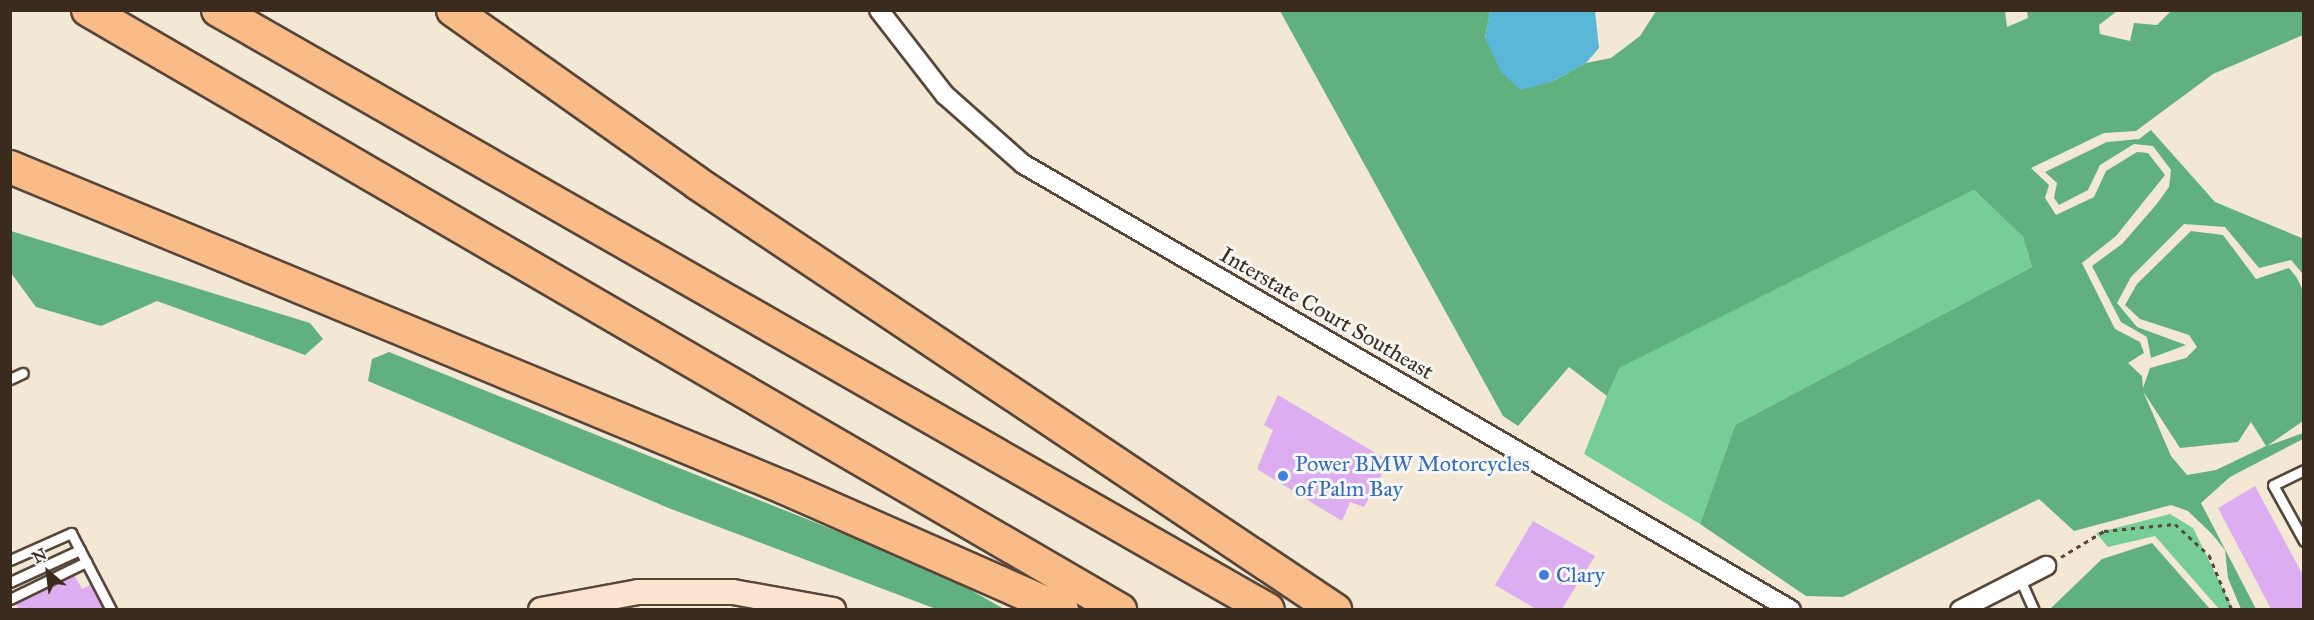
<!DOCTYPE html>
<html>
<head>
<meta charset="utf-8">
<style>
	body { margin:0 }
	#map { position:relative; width:2314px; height:620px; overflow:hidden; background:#f3e8d4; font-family:"IM FELL Great Primer",serif }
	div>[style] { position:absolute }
	.green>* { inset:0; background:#76ce94 }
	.forest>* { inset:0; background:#60b17e }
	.water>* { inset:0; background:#5ab7d8 }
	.building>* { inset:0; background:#ddadf1 }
	.path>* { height:3px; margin-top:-1.5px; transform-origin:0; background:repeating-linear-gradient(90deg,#574639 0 4.5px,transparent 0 9px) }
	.roads { filter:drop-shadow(2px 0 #574639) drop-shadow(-2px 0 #574639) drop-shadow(0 2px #574639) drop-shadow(0 -2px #574639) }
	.lane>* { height:9px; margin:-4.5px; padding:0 4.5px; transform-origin:4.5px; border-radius:4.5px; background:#fff }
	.street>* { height:18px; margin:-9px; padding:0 9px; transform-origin:9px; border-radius:9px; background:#fff }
	.secondary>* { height:24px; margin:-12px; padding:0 12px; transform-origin:12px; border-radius:12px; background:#fde4d0 }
	.highway>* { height:32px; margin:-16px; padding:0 16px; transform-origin:16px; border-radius:16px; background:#f9bc89 }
	.dots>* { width:16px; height:16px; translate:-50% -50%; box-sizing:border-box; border:3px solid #f6f6f2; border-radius:50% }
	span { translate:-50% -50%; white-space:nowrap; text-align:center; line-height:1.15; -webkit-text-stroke:6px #f6f6f2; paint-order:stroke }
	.street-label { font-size:22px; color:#3b2a1e }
	.shop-label { font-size:22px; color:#366cbe }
	.left { translate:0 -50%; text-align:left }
	.frame { position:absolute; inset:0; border:12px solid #3b2a1e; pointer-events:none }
	.north { position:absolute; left:18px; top:542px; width:60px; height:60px; -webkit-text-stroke:4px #f6f6f2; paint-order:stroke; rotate:332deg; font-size:16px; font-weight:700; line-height:24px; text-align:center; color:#3b2a1e }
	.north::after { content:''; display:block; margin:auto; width:21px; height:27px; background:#3b2a1e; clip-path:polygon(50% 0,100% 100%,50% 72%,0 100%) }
</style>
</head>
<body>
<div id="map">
	<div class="green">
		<i style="clip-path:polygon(1974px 190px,2023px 237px,2032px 267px,1735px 425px,1700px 524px,1584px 454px,1618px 368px)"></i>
		<i style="clip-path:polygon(2170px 514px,2193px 528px,2233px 609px,2219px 609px,2155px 536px,2108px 547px,2096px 533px)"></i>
	</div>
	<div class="forest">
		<i style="clip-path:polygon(evenodd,2005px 10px,2007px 27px,2028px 18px,2027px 11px,2117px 11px,2099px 25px,2100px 34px,2130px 41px,2134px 23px,2157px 25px,2171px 11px,2303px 11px,2303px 35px,2213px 74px,2136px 131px,2104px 133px,2031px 168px,2049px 185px,2045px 198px,2056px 215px,2094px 197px,2106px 171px,2137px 152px,2148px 153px,2165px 175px,2116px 236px,2082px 263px,2115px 329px,2140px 342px,2144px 353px,2128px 363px,2142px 376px,2143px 388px,2150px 368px,2186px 358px,2197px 347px,2189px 335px,2140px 319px,2125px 305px,2137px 284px,2191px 231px,2223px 235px,2256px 279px,2289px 268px,2297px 278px,2304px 293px,2303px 421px,2267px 446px,2303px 433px,2303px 439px,2230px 477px,2201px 503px,2256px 609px,2241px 609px,2228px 578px,2225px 550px,2212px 534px,2188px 511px,2171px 505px,2074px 531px,2039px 499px,1843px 597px,1806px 596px,1700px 524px,1735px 425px,2032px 267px,2023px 237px,1974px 190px,1619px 368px,1607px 396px,1569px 367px,1518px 426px,1503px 416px,1280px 11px,1490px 11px,1485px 38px,1551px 82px,1586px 63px,1611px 58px,1640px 36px,1656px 11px,2005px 10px,2143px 391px,2180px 448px,2238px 442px,2251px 422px,2266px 446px,2216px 470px,2187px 475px,2171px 456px,2143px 391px)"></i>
		<i style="clip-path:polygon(2151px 130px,2215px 202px,2304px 239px,2303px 274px,2291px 260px,2259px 268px,2225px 227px,2184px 224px,2131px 277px,2117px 303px,2137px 327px,2186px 345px,2151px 358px,2147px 337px,2121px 322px,2092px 266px,2122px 244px,2156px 205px,2169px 187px,2171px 170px,2153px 146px,2134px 144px,2100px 165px,2088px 190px,2059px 205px,2054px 198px,2057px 183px,2045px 172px,2107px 142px,2139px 139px)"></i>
		<i style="clip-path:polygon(11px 231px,310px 323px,323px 339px,305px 355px,157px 301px,101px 326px,36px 307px,11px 273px)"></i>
		<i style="clip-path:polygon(389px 352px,939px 572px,1004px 609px,936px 609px,671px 509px,368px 381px,372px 359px)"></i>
		<i style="clip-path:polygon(2152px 543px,2210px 609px,2050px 609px,2102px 559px)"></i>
	</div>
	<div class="water">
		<i style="clip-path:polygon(1490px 10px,1595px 11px,1599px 48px,1586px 63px,1551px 82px,1520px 90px,1501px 72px,1485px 38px)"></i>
	</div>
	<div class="building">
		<i style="clip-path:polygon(1278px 395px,1389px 461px,1364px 507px,1350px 502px,1342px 521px,1257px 469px,1273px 430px,1264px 425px)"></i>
		<i style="clip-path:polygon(2255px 486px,2304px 577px,2304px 607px,2298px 609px,2271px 609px,2218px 508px)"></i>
		<i style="clip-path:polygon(1533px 521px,1595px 556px,1562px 609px,1536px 609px,1495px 585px)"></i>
		<i style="clip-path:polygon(74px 575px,82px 589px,90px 585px,103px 609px,19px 609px,16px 604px)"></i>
	</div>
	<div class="path">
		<i style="left:2061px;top:557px;width:50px;rotate:-31.2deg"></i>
		<i style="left:2104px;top:531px;width:71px;rotate:-5.6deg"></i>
		<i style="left:2175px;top:524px;width:46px;rotate:42.4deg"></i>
		<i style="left:2209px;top:555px;width:60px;rotate:67.3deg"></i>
	</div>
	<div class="roads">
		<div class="lane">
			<i style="left:10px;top:379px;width:14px;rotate:-25deg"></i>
			<i style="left:2304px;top:470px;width:34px;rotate:154deg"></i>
			<i style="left:2273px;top:485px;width:64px;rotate:61deg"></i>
			<i style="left:10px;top:560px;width:67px;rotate:-23.9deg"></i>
			<i style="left:71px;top:533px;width:87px;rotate:62.5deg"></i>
			<i style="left:2020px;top:579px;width:34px;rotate:66deg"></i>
			<i style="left:10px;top:582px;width:77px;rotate:-24.6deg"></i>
			<i style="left:10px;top:599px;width:85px;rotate:-26deg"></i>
		</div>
		<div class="street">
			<i style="left:879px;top:10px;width:108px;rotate:52.2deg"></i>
			<i style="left:945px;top:95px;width:104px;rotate:41.5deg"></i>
			<i style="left:1023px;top:164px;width:888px;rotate:30.14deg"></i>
			<i style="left:1960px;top:610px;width:97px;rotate:-27.1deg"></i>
		</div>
		<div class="secondary">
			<i style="left:541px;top:610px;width:99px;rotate:-10.5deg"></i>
			<i style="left:638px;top:592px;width:95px"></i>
			<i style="left:733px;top:592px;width:102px;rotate:10.2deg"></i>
		</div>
		<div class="highway">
			<i style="left:88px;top:10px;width:1194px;rotate:30.17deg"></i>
			<i style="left:218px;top:10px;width:1209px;rotate:29.74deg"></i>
			<i style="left:453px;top:10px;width:299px;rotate:35.3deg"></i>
			<i style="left:697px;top:183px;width:768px;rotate:33.79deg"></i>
			<i style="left:10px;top:167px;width:837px;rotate:22.49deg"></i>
			<i style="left:783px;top:487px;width:305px;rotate:23.8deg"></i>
		</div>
	</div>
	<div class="dots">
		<i style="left:1283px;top:476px;background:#3f7fe0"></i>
		<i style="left:1544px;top:575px;background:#3f7fe0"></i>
	</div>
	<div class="street-label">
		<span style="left:1327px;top:313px;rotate:30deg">Interstate Court Southeast</span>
	</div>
	<div class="shop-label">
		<span class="left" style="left:1295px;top:476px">Power BMW Motorcycles<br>of Palm Bay</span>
		<span class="left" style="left:1556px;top:575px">Clary</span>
	</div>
	<div class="frame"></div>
	<div class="north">N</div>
</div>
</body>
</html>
